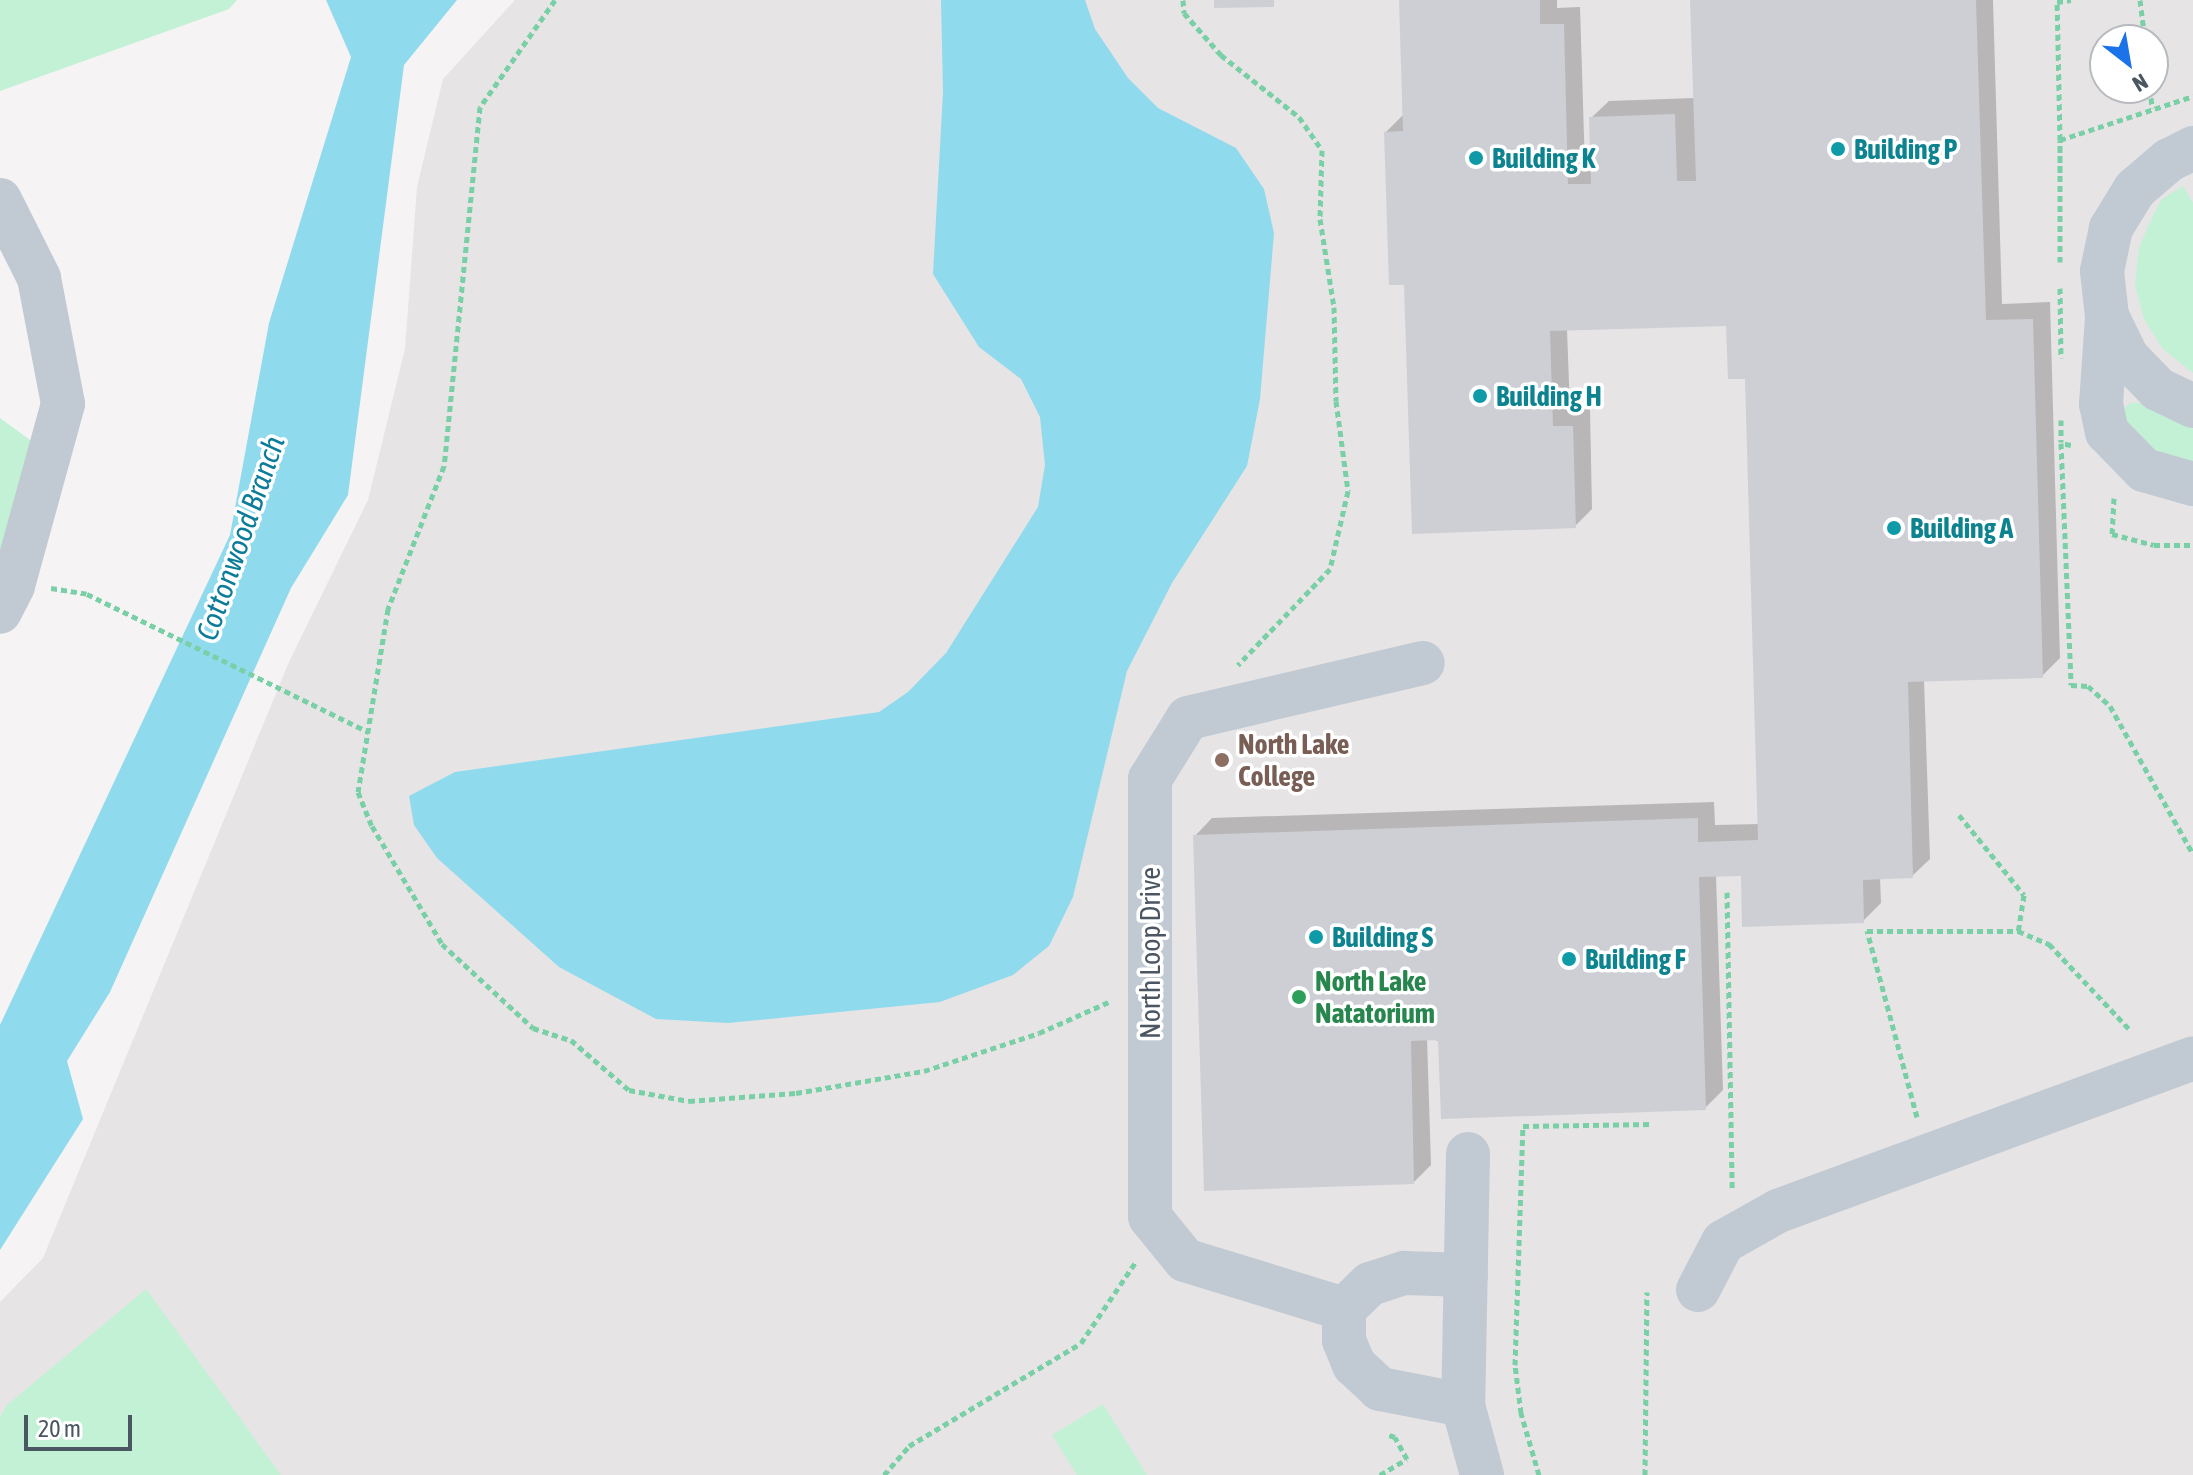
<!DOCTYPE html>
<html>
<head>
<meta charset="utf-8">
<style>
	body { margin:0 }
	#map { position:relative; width:2193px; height:1475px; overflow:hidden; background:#f5f3f3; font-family:"Asap Condensed",sans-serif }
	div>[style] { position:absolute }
	.education>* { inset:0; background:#e6e4e5 }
	.green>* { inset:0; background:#c3f1d5 }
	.water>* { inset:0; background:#90daee }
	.shadow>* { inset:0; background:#0003 }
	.building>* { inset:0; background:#cdcfd5 }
	.path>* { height:5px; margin-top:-2.5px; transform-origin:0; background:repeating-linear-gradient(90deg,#7ad0a6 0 6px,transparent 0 10px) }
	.minor>* { height:44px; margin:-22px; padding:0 22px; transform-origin:22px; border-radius:22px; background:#c1cad2 }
	.dots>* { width:22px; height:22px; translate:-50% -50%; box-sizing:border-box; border:4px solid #fff; border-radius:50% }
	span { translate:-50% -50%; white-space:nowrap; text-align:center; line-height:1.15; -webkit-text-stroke:7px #fff; paint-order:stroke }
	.culture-label { font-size:28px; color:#0d838f; font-weight:700 }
	.left { translate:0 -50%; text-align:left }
	.education-label { font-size:28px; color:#785e54; font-weight:700 }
	.street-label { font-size:28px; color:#4a5661 }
	.leisure-label { font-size:28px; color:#27864d; font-weight:700 }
	.water-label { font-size:30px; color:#0c7c9b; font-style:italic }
	.north { position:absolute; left:2089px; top:24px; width:80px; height:80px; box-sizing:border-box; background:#fff; border:2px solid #b7bbc0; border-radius:50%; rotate:149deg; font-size:22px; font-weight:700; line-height:32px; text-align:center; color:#4a5661 }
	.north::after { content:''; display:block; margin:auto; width:28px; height:36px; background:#1a73e8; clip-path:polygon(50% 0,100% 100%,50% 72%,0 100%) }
	.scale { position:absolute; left:24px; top:1415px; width:108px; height:36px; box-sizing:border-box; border:4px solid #4a5661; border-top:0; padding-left:10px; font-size:24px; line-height:28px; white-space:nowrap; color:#4a5661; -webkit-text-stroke:6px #fff; paint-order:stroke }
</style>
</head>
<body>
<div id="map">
	<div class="education">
		<i style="clip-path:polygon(evenodd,515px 0,2193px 0,2193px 1475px,0 1475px,0 1302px,43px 1258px,289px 662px,368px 500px,405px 349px,417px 187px,443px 79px,515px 0,2105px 40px,2153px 40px,2153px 88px,2105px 88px,2105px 40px)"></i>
	</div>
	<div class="green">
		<i style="clip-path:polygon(0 0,237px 0,229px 9px,0 91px)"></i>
		<i style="clip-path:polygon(2183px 186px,2193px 203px,2193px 373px,2163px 349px,2144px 319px,2135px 284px,2139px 248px,2153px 215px,2162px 199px)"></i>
		<i style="clip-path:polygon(2130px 403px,2145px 403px,2193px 429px,2193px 467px,2158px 453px,2119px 413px)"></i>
		<i style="clip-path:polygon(0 418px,49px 454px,0 604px)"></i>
		<i style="clip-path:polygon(146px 1289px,281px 1475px,0 1475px,0 1417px,6px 1406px)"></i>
		<i style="clip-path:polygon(1103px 1404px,1147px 1475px,1077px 1475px,1052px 1435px)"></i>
	</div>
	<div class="water">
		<i style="clip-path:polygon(326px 0,457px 0,404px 65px,348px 495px,291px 588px,110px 992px,67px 1061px,83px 1119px,0 1250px,0 1025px,230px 535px,269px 323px,351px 57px)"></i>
		<i style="clip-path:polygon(941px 0,1085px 0,1095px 29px,1128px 78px,1158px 108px,1236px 148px,1264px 189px,1274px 233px,1260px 399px,1247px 466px,1172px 583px,1127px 671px,1073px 897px,1049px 946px,1013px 975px,940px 1002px,728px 1023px,656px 1019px,559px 967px,437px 858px,414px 825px,409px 796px,455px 772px,879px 712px,908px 692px,946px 653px,1038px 507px,1045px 465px,1040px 417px,1021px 379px,979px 347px,933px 274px,943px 92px)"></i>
	</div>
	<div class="shadow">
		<i style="clip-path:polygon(1401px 0,1557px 0,1557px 8px,1580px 7px,1585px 168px,1593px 168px,1591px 118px,1609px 101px,1695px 98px,1692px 0,1993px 0,2002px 304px,2050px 302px,2060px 658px,2042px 676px,1924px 680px,1930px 859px,1912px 876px,1880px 877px,1881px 903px,1863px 921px,1743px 874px,1716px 875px,1723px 1090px,1705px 1108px,1427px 1038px,1431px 1165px,1414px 1182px,1195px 836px,1212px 818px,1714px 802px,1715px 825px,1760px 824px,1747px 377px,1728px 324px,1567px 329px,1570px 410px,1590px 409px,1592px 509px,1575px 526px,1406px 283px,1386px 132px,1403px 115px)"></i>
	</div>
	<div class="building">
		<i style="clip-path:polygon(1214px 0,1274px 0,1274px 7px,1214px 8px)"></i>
		<i style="clip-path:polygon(1399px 0,1540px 0,1540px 24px,1564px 24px,1568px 184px,1591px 184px,1589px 117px,1675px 114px,1677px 181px,1696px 181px,1690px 0,1976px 0,1986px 320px,2033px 319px,2043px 678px,1908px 682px,1913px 878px,1863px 880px,1864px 923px,1742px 927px,1741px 876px,1699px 877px,1706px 1110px,1441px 1119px,1438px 1040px,1411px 1041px,1414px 1184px,1204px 1191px,1193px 835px,1698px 818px,1698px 842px,1758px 840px,1745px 379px,1728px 379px,1726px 326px,1550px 331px,1553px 426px,1573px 426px,1576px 528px,1412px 534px,1404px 285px,1389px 285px,1384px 132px,1403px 131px)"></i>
	</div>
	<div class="path">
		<i style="left:555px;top:0;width:131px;rotate:125deg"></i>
		<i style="left:480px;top:107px;width:361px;rotate:95.7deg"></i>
		<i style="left:444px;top:466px;width:154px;rotate:111.4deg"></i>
		<i style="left:388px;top:609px;width:185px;rotate:99.3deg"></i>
		<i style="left:358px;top:792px;width:37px;rotate:68deg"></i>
		<i style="left:372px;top:826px;width:137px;rotate:59.3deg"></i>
		<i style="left:442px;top:944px;width:124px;rotate:42.7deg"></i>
		<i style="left:533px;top:1028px;width:40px;rotate:18deg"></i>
		<i style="left:571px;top:1040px;width:77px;rotate:40.8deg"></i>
		<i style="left:629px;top:1090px;width:61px;rotate:10.4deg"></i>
		<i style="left:689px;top:1101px;width:107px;rotate:-4.3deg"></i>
		<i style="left:796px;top:1093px;width:130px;rotate:-9.8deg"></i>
		<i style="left:924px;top:1071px;width:121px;rotate:-18.3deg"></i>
		<i style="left:1039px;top:1033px;width:79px;rotate:-24deg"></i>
		<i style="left:1183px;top:0;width:13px;rotate:86deg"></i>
		<i style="left:1184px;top:13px;width:56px;rotate:48.6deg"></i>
		<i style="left:1221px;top:55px;width:100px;rotate:38.5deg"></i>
		<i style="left:1299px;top:117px;width:40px;rotate:55.1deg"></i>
		<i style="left:1322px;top:150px;width:69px;rotate:91.7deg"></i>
		<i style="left:1320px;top:219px;width:89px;rotate:81deg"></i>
		<i style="left:1334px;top:307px;width:94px;rotate:88.8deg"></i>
		<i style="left:1336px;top:401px;width:91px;rotate:82.4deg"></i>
		<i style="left:1348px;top:491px;width:80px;rotate:103deg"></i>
		<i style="left:1330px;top:569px;width:133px;rotate:133.8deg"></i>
		<i style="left:2140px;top:0;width:40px;rotate:82.9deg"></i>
		<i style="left:2150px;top:88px;width:20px;rotate:84deg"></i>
		<i style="left:2060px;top:140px;width:138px;rotate:-91.2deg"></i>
		<i style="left:2057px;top:2px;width:14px;rotate:-8deg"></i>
		<i style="left:2060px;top:262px;width:122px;rotate:-90deg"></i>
		<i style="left:2060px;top:140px;width:140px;rotate:-18.3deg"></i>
		<i style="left:2060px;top:288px;width:70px;rotate:89.2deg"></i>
		<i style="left:2061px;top:420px;width:22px;rotate:90deg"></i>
		<i style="left:2071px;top:445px;width:10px;rotate:-169deg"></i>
		<i style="left:2061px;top:443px;width:242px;rotate:87.6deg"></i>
		<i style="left:2071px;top:685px;width:17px;rotate:3deg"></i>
		<i style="left:2088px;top:686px;width:30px;rotate:42deg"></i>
		<i style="left:2110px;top:706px;width:170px;rotate:60.7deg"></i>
		<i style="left:2114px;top:498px;width:36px;rotate:93deg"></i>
		<i style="left:2112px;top:534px;width:43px;rotate:14.7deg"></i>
		<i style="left:2154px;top:545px;width:39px"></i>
		<i style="left:51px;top:588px;width:36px;rotate:9deg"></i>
		<i style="left:87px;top:594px;width:314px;rotate:26.1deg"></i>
		<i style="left:1959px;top:815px;width:103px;rotate:50.9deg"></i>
		<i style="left:2024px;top:895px;width:36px;rotate:99deg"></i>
		<i style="left:1727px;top:892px;width:299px;rotate:89deg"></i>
		<i style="left:1917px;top:1117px;width:193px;rotate:-105deg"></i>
		<i style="left:1867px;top:931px;width:151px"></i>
		<i style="left:2018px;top:931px;width:34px;rotate:23deg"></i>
		<i style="left:2049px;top:944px;width:118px;rotate:46.7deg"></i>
		<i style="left:884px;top:1475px;width:38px;rotate:-49deg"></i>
		<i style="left:909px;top:1446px;width:200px;rotate:-30.9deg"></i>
		<i style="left:1081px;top:1343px;width:97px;rotate:-56deg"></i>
		<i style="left:1380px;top:1475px;width:31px;rotate:-31deg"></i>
		<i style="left:1407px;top:1459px;width:25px;rotate:-119deg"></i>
		<i style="left:1395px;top:1437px;width:9px;rotate:-162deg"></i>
		<i style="left:1539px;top:1475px;width:65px;rotate:-106.2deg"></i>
		<i style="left:1521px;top:1413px;width:48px;rotate:-97.1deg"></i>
		<i style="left:1515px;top:1365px;width:239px;rotate:-88.1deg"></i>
		<i style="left:1523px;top:1126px;width:129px;rotate:-0.9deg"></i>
		<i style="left:1645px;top:1475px;width:183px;rotate:-89.4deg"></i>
	</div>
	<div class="minor">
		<i style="left:2193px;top:148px;width:27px;rotate:153deg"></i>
		<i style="left:2169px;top:160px;width:45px;rotate:139.5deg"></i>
		<i style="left:2135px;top:189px;width:46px;rotate:121.6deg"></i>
		<i style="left:2111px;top:228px;width:44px;rotate:101.8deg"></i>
		<i style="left:2102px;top:271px;width:45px;rotate:83.7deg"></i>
		<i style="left:2107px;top:316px;width:46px;rotate:64deg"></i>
		<i style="left:2127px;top:357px;width:45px;rotate:45.9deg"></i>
		<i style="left:2158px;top:389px;width:39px;rotate:26deg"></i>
		<i style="left:0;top:200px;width:87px;rotate:63.4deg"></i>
		<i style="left:39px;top:278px;width:128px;rotate:79.2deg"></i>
		<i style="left:63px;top:404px;width:189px;rotate:105.4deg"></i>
		<i style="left:13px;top:586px;width:29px;rotate:117deg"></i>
		<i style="left:2107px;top:318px;width:86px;rotate:94deg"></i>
		<i style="left:2101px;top:404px;width:29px;rotate:78deg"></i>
		<i style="left:2107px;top:432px;width:53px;rotate:45.8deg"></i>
		<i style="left:2144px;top:470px;width:51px;rotate:15.9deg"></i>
		<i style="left:1468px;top:1154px;width:251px;rotate:91.1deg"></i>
		<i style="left:1463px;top:1405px;width:73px;rotate:74.8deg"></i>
		<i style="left:1698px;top:1290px;width:54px;rotate:-62.5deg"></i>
		<i style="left:1723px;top:1242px;width:63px;rotate:-29.4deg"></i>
		<i style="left:1778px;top:1211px;width:442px;rotate:-20.2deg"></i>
		<i style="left:1344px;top:1309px;width:166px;rotate:-162.9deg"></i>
		<i style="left:1185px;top:1260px;width:55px;rotate:-129.1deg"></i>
		<i style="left:1150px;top:1217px;width:438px;rotate:-90deg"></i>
		<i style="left:1150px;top:779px;width:72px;rotate:-58.1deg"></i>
		<i style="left:1188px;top:718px;width:241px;rotate:-13.2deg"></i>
		<i style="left:1463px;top:1405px;width:85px;rotate:-169.1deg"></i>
		<i style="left:1380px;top:1389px;width:35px;rotate:-137deg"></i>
		<i style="left:1354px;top:1365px;width:27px;rotate:-112deg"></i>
		<i style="left:1344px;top:1340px;width:31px;rotate:-90deg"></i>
		<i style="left:1344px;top:1309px;width:36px;rotate:-44deg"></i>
		<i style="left:1370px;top:1284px;width:36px;rotate:-18deg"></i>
		<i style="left:1404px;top:1273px;width:62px;rotate:1.8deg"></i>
	</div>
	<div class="dots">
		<i style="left:1838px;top:149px;background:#0f9aa8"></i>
		<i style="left:1476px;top:158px;background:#0f9aa8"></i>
		<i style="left:1480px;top:396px;background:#0f9aa8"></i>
		<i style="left:1894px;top:528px;background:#0f9aa8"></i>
		<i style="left:1222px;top:760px;background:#8d6e63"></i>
		<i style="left:1316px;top:937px;background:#0f9aa8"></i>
		<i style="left:1569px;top:959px;background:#0f9aa8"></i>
		<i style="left:1299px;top:997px;background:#2e9e5b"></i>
	</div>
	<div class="culture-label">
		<span class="left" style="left:1854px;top:149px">Building P</span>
		<span class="left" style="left:1492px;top:158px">Building K</span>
		<span class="left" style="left:1496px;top:396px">Building H</span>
		<span class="left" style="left:1910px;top:528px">Building A</span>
		<span class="left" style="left:1332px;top:937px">Building S</span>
		<span class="left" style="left:1585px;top:959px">Building F</span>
	</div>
	<div class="education-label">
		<span class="left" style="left:1238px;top:760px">North Lake<br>College</span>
	</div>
	<div class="street-label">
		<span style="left:1150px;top:953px;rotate:-90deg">North Loop Drive</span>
	</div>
	<div class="leisure-label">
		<span class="left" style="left:1315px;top:997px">North Lake<br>Natatorium</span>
	</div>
	<div class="water-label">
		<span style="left:240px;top:538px;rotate:-71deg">Cottonwood Branch</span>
	</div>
	<div class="north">N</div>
	<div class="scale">20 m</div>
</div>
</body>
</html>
